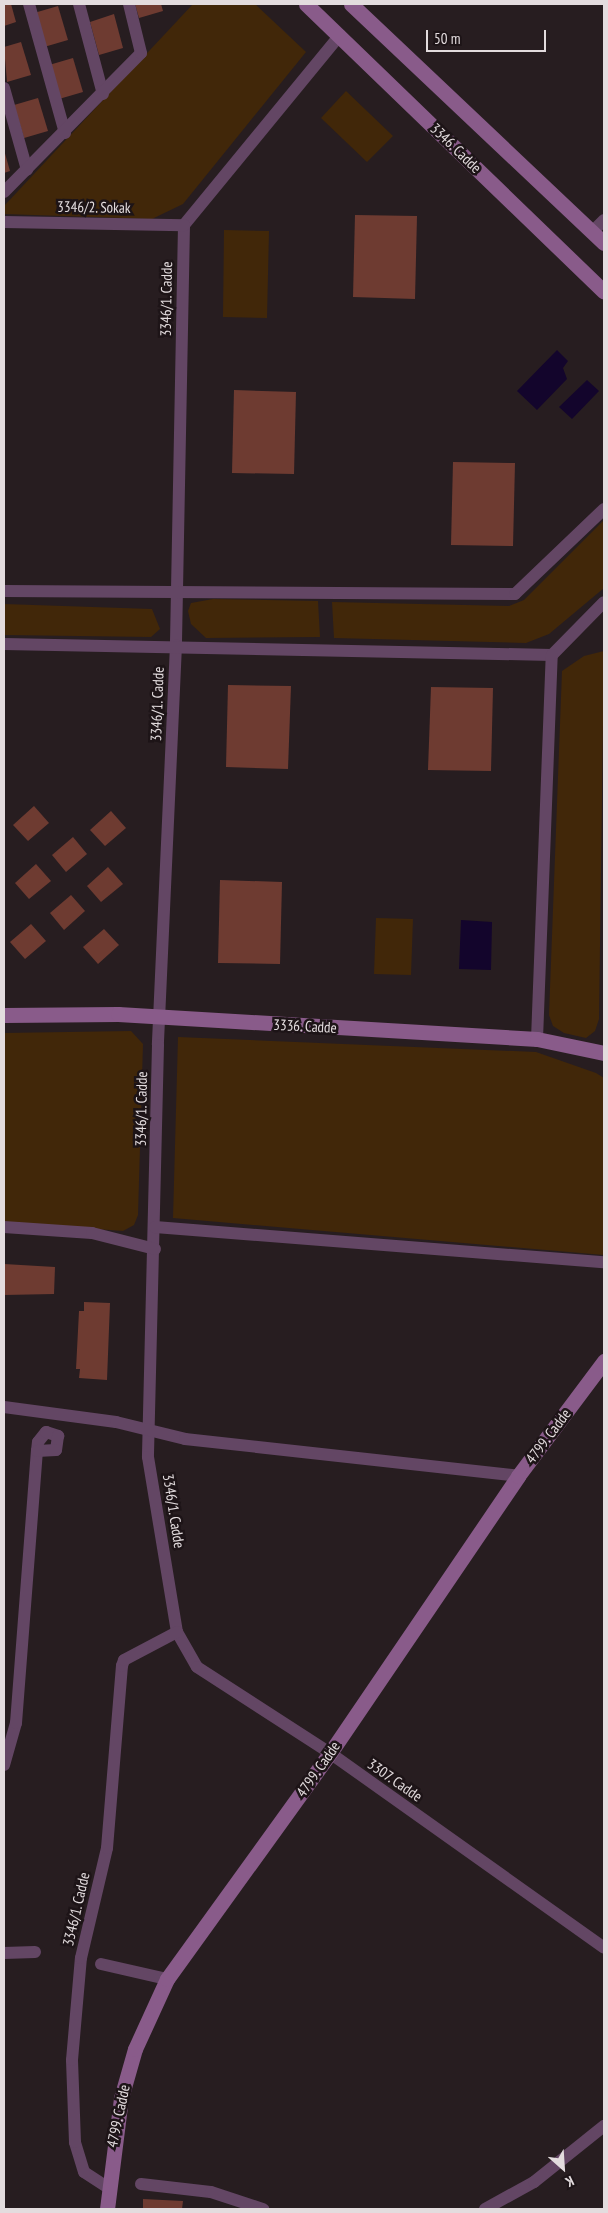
<!DOCTYPE html>
<html>
<head>
<meta charset="utf-8">
<style>
	body { margin:0 }
	#map { position:relative; width:608px; height:2213px; overflow:hidden; background:#271d20; font-family:"PT Sans Narrow",sans-serif }
	div>[style] { position:absolute }
	.green>* { inset:0; background:#412709 }
	.water>* { inset:0; background:#13052c }
	.building>* { inset:0; background:#6e3b31 }
	.street>* { height:12px; margin:-6px; padding:0 6px; transform-origin:6px; border-radius:6px; background:#634664 }
	.secondary>* { height:15px; margin:-7.5px; padding:0 7.5px; transform-origin:7.5px; border-radius:7.5px; background:#895b8a }
	span { translate:-50% -50%; white-space:nowrap; text-align:center; line-height:1.15; -webkit-text-stroke:5px #1d1417; paint-order:stroke }
	.street-label { font-size:15px; color:#e3dcde }
	.frame { position:absolute; inset:0; border:5px solid #e3dcde; pointer-events:none }
	.north { position:absolute; left:538px; top:2143px; width:50px; height:50px; -webkit-text-stroke:4px #1d1417; paint-order:stroke; rotate:154deg; font-size:14px; font-weight:700; line-height:20px; text-align:center; color:#e3dcde }
	.north::after { content:''; display:block; margin:auto; width:18px; height:22px; background:#e3dcde; clip-path:polygon(50% 0,100% 100%,50% 72%,0 100%) }
	.scale { position:absolute; left:426px; top:30px; width:120px; height:22px; box-sizing:border-box; border:2px solid #e3dcde; border-top:0; padding-left:6px; font-size:15px; line-height:18px; white-space:nowrap; color:#e3dcde; -webkit-text-stroke:4px #1d1417; paint-order:stroke }
</style>
</head>
<body>
<div id="map">
	<div class="green">
		<i style="clip-path:polygon(193px 4px,255px 4px,306px 52px,183px 204px,152px 219px,4px 214px,4px 206px)"></i>
		<i style="clip-path:polygon(346px 91px,393px 136px,367px 162px,321px 118px)"></i>
		<i style="clip-path:polygon(224px 230px,269px 231px,267px 318px,223px 317px)"></i>
		<i style="clip-path:polygon(604px 520px,604px 588px,549px 634px,526px 643px,334px 638px,332px 602px,509px 606px,524px 600px)"></i>
		<i style="clip-path:polygon(213px 599px,318px 601px,320px 637px,206px 638px,191px 624px,188px 611px,191px 603px)"></i>
		<i style="clip-path:polygon(4px 604px,152px 609px,160px 629px,151px 637px,4px 635px)"></i>
		<i style="clip-path:polygon(604px 651px,599px 1019px,595px 1031px,586px 1038px,564px 1033px,553px 1026px,549px 1015px,562px 671px,584px 656px)"></i>
		<i style="clip-path:polygon(376px 918px,413px 919px,411px 975px,374px 974px)"></i>
		<i style="clip-path:polygon(131px 1031px,143px 1044px,138px 1215px,134px 1225px,123px 1231px,4px 1222px,4px 1033px)"></i>
		<i style="clip-path:polygon(178px 1037px,536px 1052px,596px 1073px,604px 1078px,604px 1255px,173px 1218px)"></i>
	</div>
	<div class="water">
		<i style="clip-path:polygon(557px 350px,568px 361px,563px 368px,567px 379px,537px 410px,517px 391px)"></i>
		<i style="clip-path:polygon(587px 380px,599px 391px,572px 419px,559px 407px)"></i>
		<i style="clip-path:polygon(461px 920px,492px 922px,491px 970px,459px 969px)"></i>
	</div>
	<div class="building">
		<i style="clip-path:polygon(4px 4px,11px 4px,16px 22px,4px 26px)"></i>
		<i style="clip-path:polygon(135px 4px,161px 4px,163px 11px,139px 18px)"></i>
		<i style="clip-path:polygon(58px 6px,68px 40px,44px 47px,34px 13px)"></i>
		<i style="clip-path:polygon(114px 14px,123px 48px,99px 55px,90px 22px)"></i>
		<i style="clip-path:polygon(21px 42px,31px 75px,7px 82px,4px 47px)"></i>
		<i style="clip-path:polygon(73px 58px,83px 92px,59px 99px,49px 65px)"></i>
		<i style="clip-path:polygon(38px 98px,48px 131px,24px 138px,14px 105px)"></i>
		<i style="clip-path:polygon(4px 150px,10px 171px,4px 173px)"></i>
		<i style="clip-path:polygon(355px 215px,417px 216px,415px 299px,353px 297px)"></i>
		<i style="clip-path:polygon(234px 390px,296px 392px,294px 474px,232px 473px)"></i>
		<i style="clip-path:polygon(453px 462px,515px 463px,513px 546px,451px 545px)"></i>
		<i style="clip-path:polygon(228px 685px,291px 686px,288px 769px,226px 767px)"></i>
		<i style="clip-path:polygon(431px 687px,493px 688px,491px 771px,428px 770px)"></i>
		<i style="clip-path:polygon(34px 806px,49px 823px,28px 841px,13px 825px)"></i>
		<i style="clip-path:polygon(111px 811px,126px 828px,105px 846px,90px 830px)"></i>
		<i style="clip-path:polygon(73px 837px,87px 854px,66px 872px,52px 855px)"></i>
		<i style="clip-path:polygon(36px 864px,51px 881px,29px 899px,15px 883px)"></i>
		<i style="clip-path:polygon(108px 867px,123px 884px,101px 902px,87px 886px)"></i>
		<i style="clip-path:polygon(220px 880px,282px 882px,280px 964px,218px 963px)"></i>
		<i style="clip-path:polygon(71px 895px,85px 911px,64px 930px,50px 913px)"></i>
		<i style="clip-path:polygon(31px 924px,46px 941px,25px 959px,10px 942px)"></i>
		<i style="clip-path:polygon(104px 929px,119px 945px,98px 964px,83px 947px)"></i>
		<i style="clip-path:polygon(4px 1264px,55px 1267px,54px 1294px,4px 1295px)"></i>
		<i style="clip-path:polygon(84px 1302px,110px 1303px,107px 1380px,79px 1378px,80px 1369px,76px 1369px,79px 1311px,84px 1311px)"></i>
		<i style="clip-path:polygon(143px 2199px,183px 2201px,182px 2209px,143px 2209px)"></i>
	</div>
	<div class="street">
		<i style="left:29px;top:4px;width:134px;rotate:74.4deg"></i>
		<i style="left:79px;top:4px;width:93px;rotate:75.1deg"></i>
		<i style="left:340px;top:35px;width:246px;rotate:129.4deg"></i>
		<i style="left:184px;top:225px;width:420px;rotate:91.1deg"></i>
		<i style="left:176px;top:645px;width:400px;rotate:92.6deg"></i>
		<i style="left:158px;top:1045px;width:412px;rotate:91.4deg"></i>
		<i style="left:148px;top:1457px;width:177px;rotate:80.6deg"></i>
		<i style="left:177px;top:1632px;width:40px;rotate:60.3deg"></i>
		<i style="left:197px;top:1667px;width:158px;rotate:32.9deg"></i>
		<i style="left:330px;top:1753px;width:336px;rotate:35.4deg"></i>
		<i style="left:4px;top:88px;width:85px;rotate:74.3deg"></i>
		<i style="left:4px;top:192px;width:195px;rotate:-45.4deg"></i>
		<i style="left:141px;top:53px;width:50px;rotate:-103.8deg"></i>
		<i style="left:4px;top:222px;width:180px;rotate:1deg"></i>
		<i style="left:592px;top:232px;width:17px;rotate:-45deg"></i>
		<i style="left:4px;top:591px;width:511px;rotate:0.34deg"></i>
		<i style="left:515px;top:594px;width:123px;rotate:-43.7deg"></i>
		<i style="left:4px;top:644px;width:548px;rotate:1.15deg"></i>
		<i style="left:552px;top:655px;width:74px;rotate:-45.5deg"></i>
		<i style="left:537px;top:1039px;width:384px;rotate:-87.8deg"></i>
		<i style="left:4px;top:1227px;width:88px;rotate:3.9deg"></i>
		<i style="left:92px;top:1233px;width:65px;rotate:14.3deg"></i>
		<i style="left:155px;top:1227px;width:450px;rotate:4.5deg"></i>
		<i style="left:4px;top:1407px;width:113px;rotate:7.6deg"></i>
		<i style="left:116px;top:1422px;width:71px;rotate:13.8deg"></i>
		<i style="left:185px;top:1439px;width:335px;rotate:6.3deg"></i>
		<i style="left:4px;top:1765px;width:44px;rotate:-74.1deg"></i>
		<i style="left:16px;top:1723px;width:273px;rotate:-85.6deg"></i>
		<i style="left:37px;top:1451px;width:9px;rotate:-84deg"></i>
		<i style="left:38px;top:1442px;width:13px;rotate:-51deg"></i>
		<i style="left:46px;top:1432px;width:13px;rotate:18deg"></i>
		<i style="left:58px;top:1436px;width:14px;rotate:98deg"></i>
		<i style="left:56px;top:1450px;width:19px;rotate:177deg"></i>
		<i style="left:4px;top:1953px;width:31px;rotate:-2deg"></i>
		<i style="left:101px;top:1964px;width:68px;rotate:12.8deg"></i>
		<i style="left:141px;top:2184px;width:70px;rotate:6.5deg"></i>
		<i style="left:211px;top:2192px;width:55px;rotate:18.1deg"></i>
		<i style="left:107px;top:2187px;width:27px;rotate:-147deg"></i>
		<i style="left:84px;top:2172px;width:31px;rotate:-107deg"></i>
		<i style="left:75px;top:2142px;width:82px;rotate:-92.1deg"></i>
		<i style="left:72px;top:2060px;width:102px;rotate:-85deg"></i>
		<i style="left:81px;top:1958px;width:113px;rotate:-76.7deg"></i>
		<i style="left:107px;top:1848px;width:183px;rotate:-85.3deg"></i>
		<i style="left:122px;top:1666px;width:6px;rotate:-72deg"></i>
		<i style="left:124px;top:1660px;width:60px;rotate:-27.8deg"></i>
		<i style="left:485px;top:2209px;width:56px;rotate:-28.9deg"></i>
		<i style="left:534px;top:2182px;width:90px;rotate:-38.7deg"></i>
	</div>
	<div class="secondary">
		<i style="left:306px;top:4px;width:414px;rotate:44deg"></i>
		<i style="left:351px;top:4px;width:348px;rotate:43.4deg"></i>
		<i style="left:4px;top:1015px;width:114px;rotate:-0.5deg"></i>
		<i style="left:118px;top:1014px;width:420px;rotate:3.4deg"></i>
		<i style="left:537px;top:1039px;width:68px;rotate:11.8deg"></i>
		<i style="left:107px;top:2209px;width:112px;rotate:-82.8deg"></i>
		<i style="left:121px;top:2098px;width:51px;rotate:-74.1deg"></i>
		<i style="left:135px;top:2049px;width:77px;rotate:-65.4deg"></i>
		<i style="left:167px;top:1979px;width:279px;rotate:-54.2deg"></i>
		<i style="left:330px;top:1753px;width:335px;rotate:-55.8deg"></i>
		<i style="left:518px;top:1476px;width:144px;rotate:-53.2deg"></i>
	</div>
	<div class="street-label">
		<span style="left:456px;top:148px;rotate:44deg">3346. Cadde</span>
		<span style="left:94px;top:207px;rotate:1deg">3346/2. Sokak</span>
		<span style="left:166px;top:299px;rotate:-89deg">3346/1. Cadde</span>
		<span style="left:157px;top:704px;rotate:-88deg">3346/1. Cadde</span>
		<span style="left:305px;top:1026px;rotate:3deg">3336. Cadde</span>
		<span style="left:141px;top:1109px;rotate:-89deg">3346/1. Cadde</span>
		<span style="left:548px;top:1436px;rotate:-53deg">4799. Cadde</span>
		<span style="left:174px;top:1511px;rotate:81deg">3346/1. Cadde</span>
		<span style="left:318px;top:1769px;rotate:-55deg">4799. Cadde</span>
		<span style="left:395px;top:1780px;rotate:35deg">3307. Cadde</span>
		<span style="left:76px;top:1909px;rotate:-77deg">3346/1. Cadde</span>
		<span style="left:118px;top:2116px;rotate:-78deg">4799. Cadde</span>
	</div>
	<div class="frame"></div>
	<div class="north">K</div>
	<div class="scale">50 m</div>
</div>
</body>
</html>
